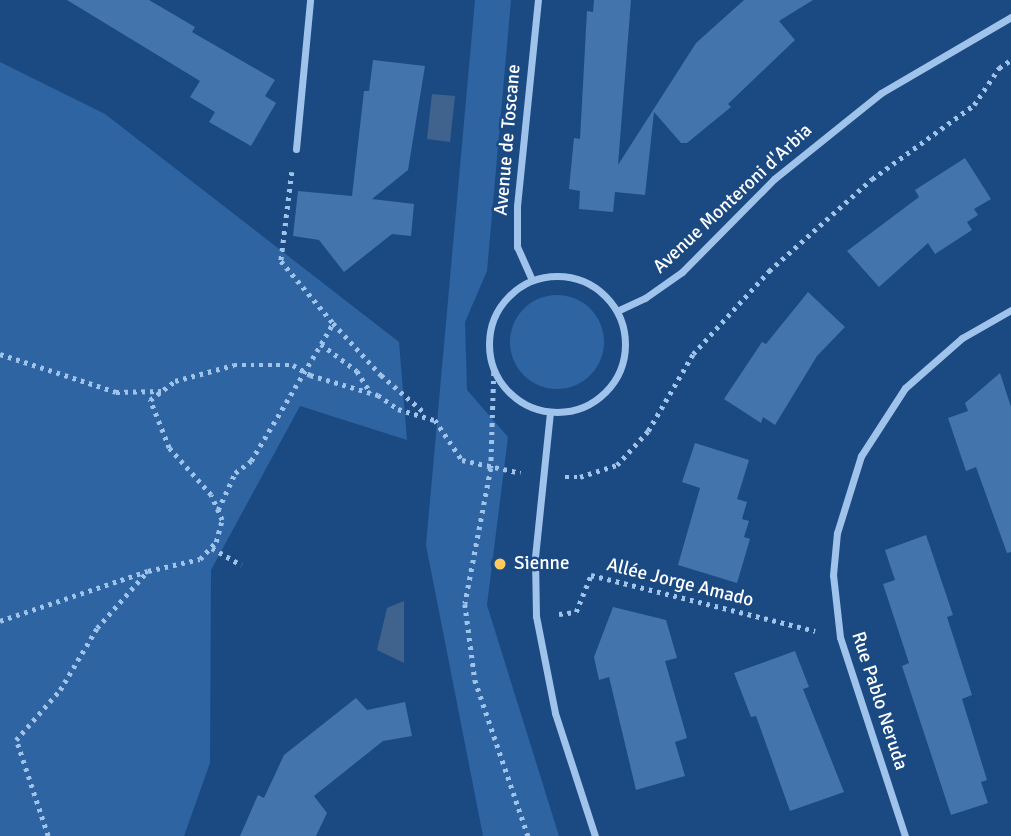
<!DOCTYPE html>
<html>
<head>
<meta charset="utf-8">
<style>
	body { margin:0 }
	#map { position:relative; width:1011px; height:836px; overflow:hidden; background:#1b4a82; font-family:Signika,sans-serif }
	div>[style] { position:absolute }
	.green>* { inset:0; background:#2e64a1 }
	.round { border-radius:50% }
	.water>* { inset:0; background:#3f638c }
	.building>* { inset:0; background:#4374ac }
	.path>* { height:4.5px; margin-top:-2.25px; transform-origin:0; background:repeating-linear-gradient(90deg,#9fc3eb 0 3.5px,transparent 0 8.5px) }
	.minor>* { height:7px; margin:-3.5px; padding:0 3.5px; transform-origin:3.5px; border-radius:3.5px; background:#9fc3eb }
	.minor>.ring { margin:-3.5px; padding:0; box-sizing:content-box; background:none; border:7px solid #9fc3eb; border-radius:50% }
	.dots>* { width:19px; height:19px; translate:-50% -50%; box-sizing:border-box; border:4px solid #1b4a82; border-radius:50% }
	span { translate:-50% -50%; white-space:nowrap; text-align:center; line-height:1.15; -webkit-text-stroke:5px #1b4a82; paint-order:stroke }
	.street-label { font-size:19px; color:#fff }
	.poi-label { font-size:19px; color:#fff }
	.left { translate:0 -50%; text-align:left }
</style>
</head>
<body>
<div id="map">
	<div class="green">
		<i style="clip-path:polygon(475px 0,511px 0,487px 271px,465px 322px,467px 390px,508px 437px,487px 605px,559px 836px,483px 836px,426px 545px)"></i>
		<i style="clip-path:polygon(0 62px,105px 114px,399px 342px,407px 440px,300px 406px,211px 570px,210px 763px,184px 836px,0 836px)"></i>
		<i class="round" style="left:510px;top:295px;width:94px;height:94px"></i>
	</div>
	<div class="water">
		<i style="clip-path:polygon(432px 94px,455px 96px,450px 142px,427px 139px)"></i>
		<i style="clip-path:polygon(404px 601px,404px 663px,377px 650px,387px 608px)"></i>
	</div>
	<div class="building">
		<i style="clip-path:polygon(67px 0,149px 0,195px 27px,192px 32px,275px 80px,265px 96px,276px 103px,251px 146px,209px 122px,215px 112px,190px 97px,200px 81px)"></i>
		<i style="clip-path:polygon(594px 0,631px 0,618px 165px,696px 43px,744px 0,813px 0,779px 21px,795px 40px,728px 104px,731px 107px,687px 143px,681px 143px,654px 112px,645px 195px,615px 192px,613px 212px,579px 209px,580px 191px,569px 189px,574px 138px,580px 139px,587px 11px,593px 12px)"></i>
		<i style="clip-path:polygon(373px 60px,425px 66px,408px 170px,372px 199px,414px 204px,411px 236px,392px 234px,344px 272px,319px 240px,293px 236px,298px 191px,352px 196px,364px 91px,369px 91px)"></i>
		<i style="clip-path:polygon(965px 158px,991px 199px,974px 209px,978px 215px,967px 222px,972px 230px,935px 254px,928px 243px,879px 287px,847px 251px,919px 197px,915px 190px)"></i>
		<i style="clip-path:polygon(808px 292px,845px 327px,817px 356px,775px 425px,763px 417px,761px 423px,724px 399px,762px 342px,766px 344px)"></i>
		<i style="clip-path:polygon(1000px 373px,1011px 407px,1011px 552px,1007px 553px,976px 467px,966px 471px,948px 418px,968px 411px,965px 403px)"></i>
		<i style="clip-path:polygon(695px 443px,749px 460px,737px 499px,747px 502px,742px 519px,749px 521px,744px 537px,750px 539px,737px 583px,678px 565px,700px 488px,682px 482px)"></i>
		<i style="clip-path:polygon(926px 535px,953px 615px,947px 617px,972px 695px,962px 699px,987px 780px,981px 782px,988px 803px,951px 815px,902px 666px,909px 663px,883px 584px,895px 580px,885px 550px)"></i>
		<i style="clip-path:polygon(613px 607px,666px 620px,677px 658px,665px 661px,687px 738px,675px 742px,685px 776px,636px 790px,609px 677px,599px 680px,594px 657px)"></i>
		<i style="clip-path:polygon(795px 651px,809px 687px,803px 689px,844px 792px,790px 811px,756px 716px,751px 717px,734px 673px)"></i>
		<i style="clip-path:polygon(356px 698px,367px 710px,405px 702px,412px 736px,383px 741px,314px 796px,327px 813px,316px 836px,240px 836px,258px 795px,264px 798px,284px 755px)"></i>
	</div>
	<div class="path">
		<i style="left:292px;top:172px;width:90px;rotate:97deg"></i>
		<i style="left:281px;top:261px;width:81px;rotate:50deg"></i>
		<i style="left:321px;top:344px;width:24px;rotate:-60deg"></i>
		<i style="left:333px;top:323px;width:71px;rotate:47.3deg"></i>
		<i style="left:381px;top:375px;width:58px;rotate:40.8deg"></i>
		<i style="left:0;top:354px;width:122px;rotate:18.1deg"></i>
		<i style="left:116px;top:392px;width:45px;rotate:-1.3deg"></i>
		<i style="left:494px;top:372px;width:96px;rotate:91.8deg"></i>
		<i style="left:491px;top:468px;width:138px;rotate:100.8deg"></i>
		<i style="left:465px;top:604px;width:77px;rotate:82.5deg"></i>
		<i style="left:475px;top:680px;width:165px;rotate:71.2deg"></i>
		<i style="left:565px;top:477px;width:15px"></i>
		<i style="left:580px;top:477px;width:39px;rotate:-18deg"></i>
		<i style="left:617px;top:465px;width:46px;rotate:-47.6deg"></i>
		<i style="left:648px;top:431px;width:89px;rotate:-59.7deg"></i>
		<i style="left:693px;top:354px;width:113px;rotate:-47.5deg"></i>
		<i style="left:769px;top:271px;width:138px;rotate:-41.8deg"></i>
		<i style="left:872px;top:179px;width:126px;rotate:-36deg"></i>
		<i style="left:974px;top:105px;width:45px;rotate:-56deg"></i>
		<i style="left:999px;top:68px;width:14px;rotate:-34deg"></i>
		<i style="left:218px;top:510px;width:41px;rotate:-65.3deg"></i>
		<i style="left:235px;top:473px;width:20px;rotate:-37deg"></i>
		<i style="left:251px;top:461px;width:136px;rotate:-59.1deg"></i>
		<i style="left:321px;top:344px;width:45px;rotate:36.9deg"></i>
		<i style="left:357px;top:371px;width:26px;rotate:58deg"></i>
		<i style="left:212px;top:548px;width:34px;rotate:30deg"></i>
		<i style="left:559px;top:614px;width:17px;rotate:-7deg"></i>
		<i style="left:576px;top:612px;width:40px;rotate:-68deg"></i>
		<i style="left:591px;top:575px;width:231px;rotate:14deg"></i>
		<i style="left:0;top:621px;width:156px;rotate:-18.7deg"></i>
		<i style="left:148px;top:571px;width:53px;rotate:-13deg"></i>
		<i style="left:200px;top:559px;width:23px;rotate:-47deg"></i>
		<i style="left:216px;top:542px;width:23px;rotate:-75deg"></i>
		<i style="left:222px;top:520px;width:27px;rotate:-114deg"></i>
		<i style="left:211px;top:495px;width:63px;rotate:-131.8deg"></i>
		<i style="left:169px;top:448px;width:52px;rotate:-111.6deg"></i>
		<i style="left:150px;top:400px;width:31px;rotate:-37deg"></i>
		<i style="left:175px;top:381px;width:61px;rotate:-15.2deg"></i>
		<i style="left:234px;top:365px;width:59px"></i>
		<i style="left:293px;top:365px;width:20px;rotate:30deg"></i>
		<i style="left:310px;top:375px;width:71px;rotate:16.4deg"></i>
		<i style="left:378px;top:395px;width:24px;rotate:35deg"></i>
		<i style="left:398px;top:409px;width:39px;rotate:17deg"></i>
		<i style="left:435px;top:420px;width:48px;rotate:56deg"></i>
		<i style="left:462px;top:460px;width:60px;rotate:12.4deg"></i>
		<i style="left:48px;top:836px;width:101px;rotate:-108.4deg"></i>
		<i style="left:16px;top:740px;width:67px;rotate:-48.7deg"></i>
		<i style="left:60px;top:690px;width:72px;rotate:-59.2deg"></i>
		<i style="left:97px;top:628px;width:74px;rotate:-48.3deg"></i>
	</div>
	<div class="minor">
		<i style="left:296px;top:149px;width:150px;rotate:-84.6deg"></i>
		<i class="ring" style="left:489px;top:276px;width:129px;height:129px"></i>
		<i style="left:532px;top:280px;width:36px;rotate:-114deg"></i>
		<i style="left:517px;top:247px;width:41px;rotate:-90deg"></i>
		<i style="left:517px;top:206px;width:207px;rotate:-84.2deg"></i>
		<i style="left:617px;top:311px;width:31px;rotate:-25deg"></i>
		<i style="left:645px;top:298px;width:45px;rotate:-35.1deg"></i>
		<i style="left:682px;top:272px;width:131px;rotate:-45.3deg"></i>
		<i style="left:774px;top:179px;width:137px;rotate:-38.8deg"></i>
		<i style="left:881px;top:93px;width:151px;rotate:-30.3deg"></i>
		<i style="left:550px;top:412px;width:147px;rotate:95.9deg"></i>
		<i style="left:535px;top:558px;width:58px;rotate:89deg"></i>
		<i style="left:536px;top:616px;width:99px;rotate:78.9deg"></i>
		<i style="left:555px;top:713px;width:129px;rotate:72deg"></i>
		<i style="left:905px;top:836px;width:209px;rotate:-108.1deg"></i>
		<i style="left:840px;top:637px;width:62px;rotate:-96.4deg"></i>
		<i style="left:833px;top:575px;width:42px;rotate:-84.6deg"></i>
		<i style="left:837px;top:533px;width:81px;rotate:-72.7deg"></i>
		<i style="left:861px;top:456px;width:81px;rotate:-57.1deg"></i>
		<i style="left:905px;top:388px;width:76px;rotate:-41.3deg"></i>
		<i style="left:962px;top:338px;width:56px;rotate:-29.7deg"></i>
	</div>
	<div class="dots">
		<i style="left:500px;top:564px;background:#fdcb5c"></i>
	</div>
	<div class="street-label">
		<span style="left:508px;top:140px;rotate:-85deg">Avenue de Toscane</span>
		<span style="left:733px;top:199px;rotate:-43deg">Avenue Monteroni d'Arbia</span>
		<span style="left:680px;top:583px;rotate:14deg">Allée Jorge Amado</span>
		<span style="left:879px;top:701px;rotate:72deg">Rue Pablo Neruda</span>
	</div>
	<div class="poi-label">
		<span class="left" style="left:514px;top:564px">Sienne</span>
	</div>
</div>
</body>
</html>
